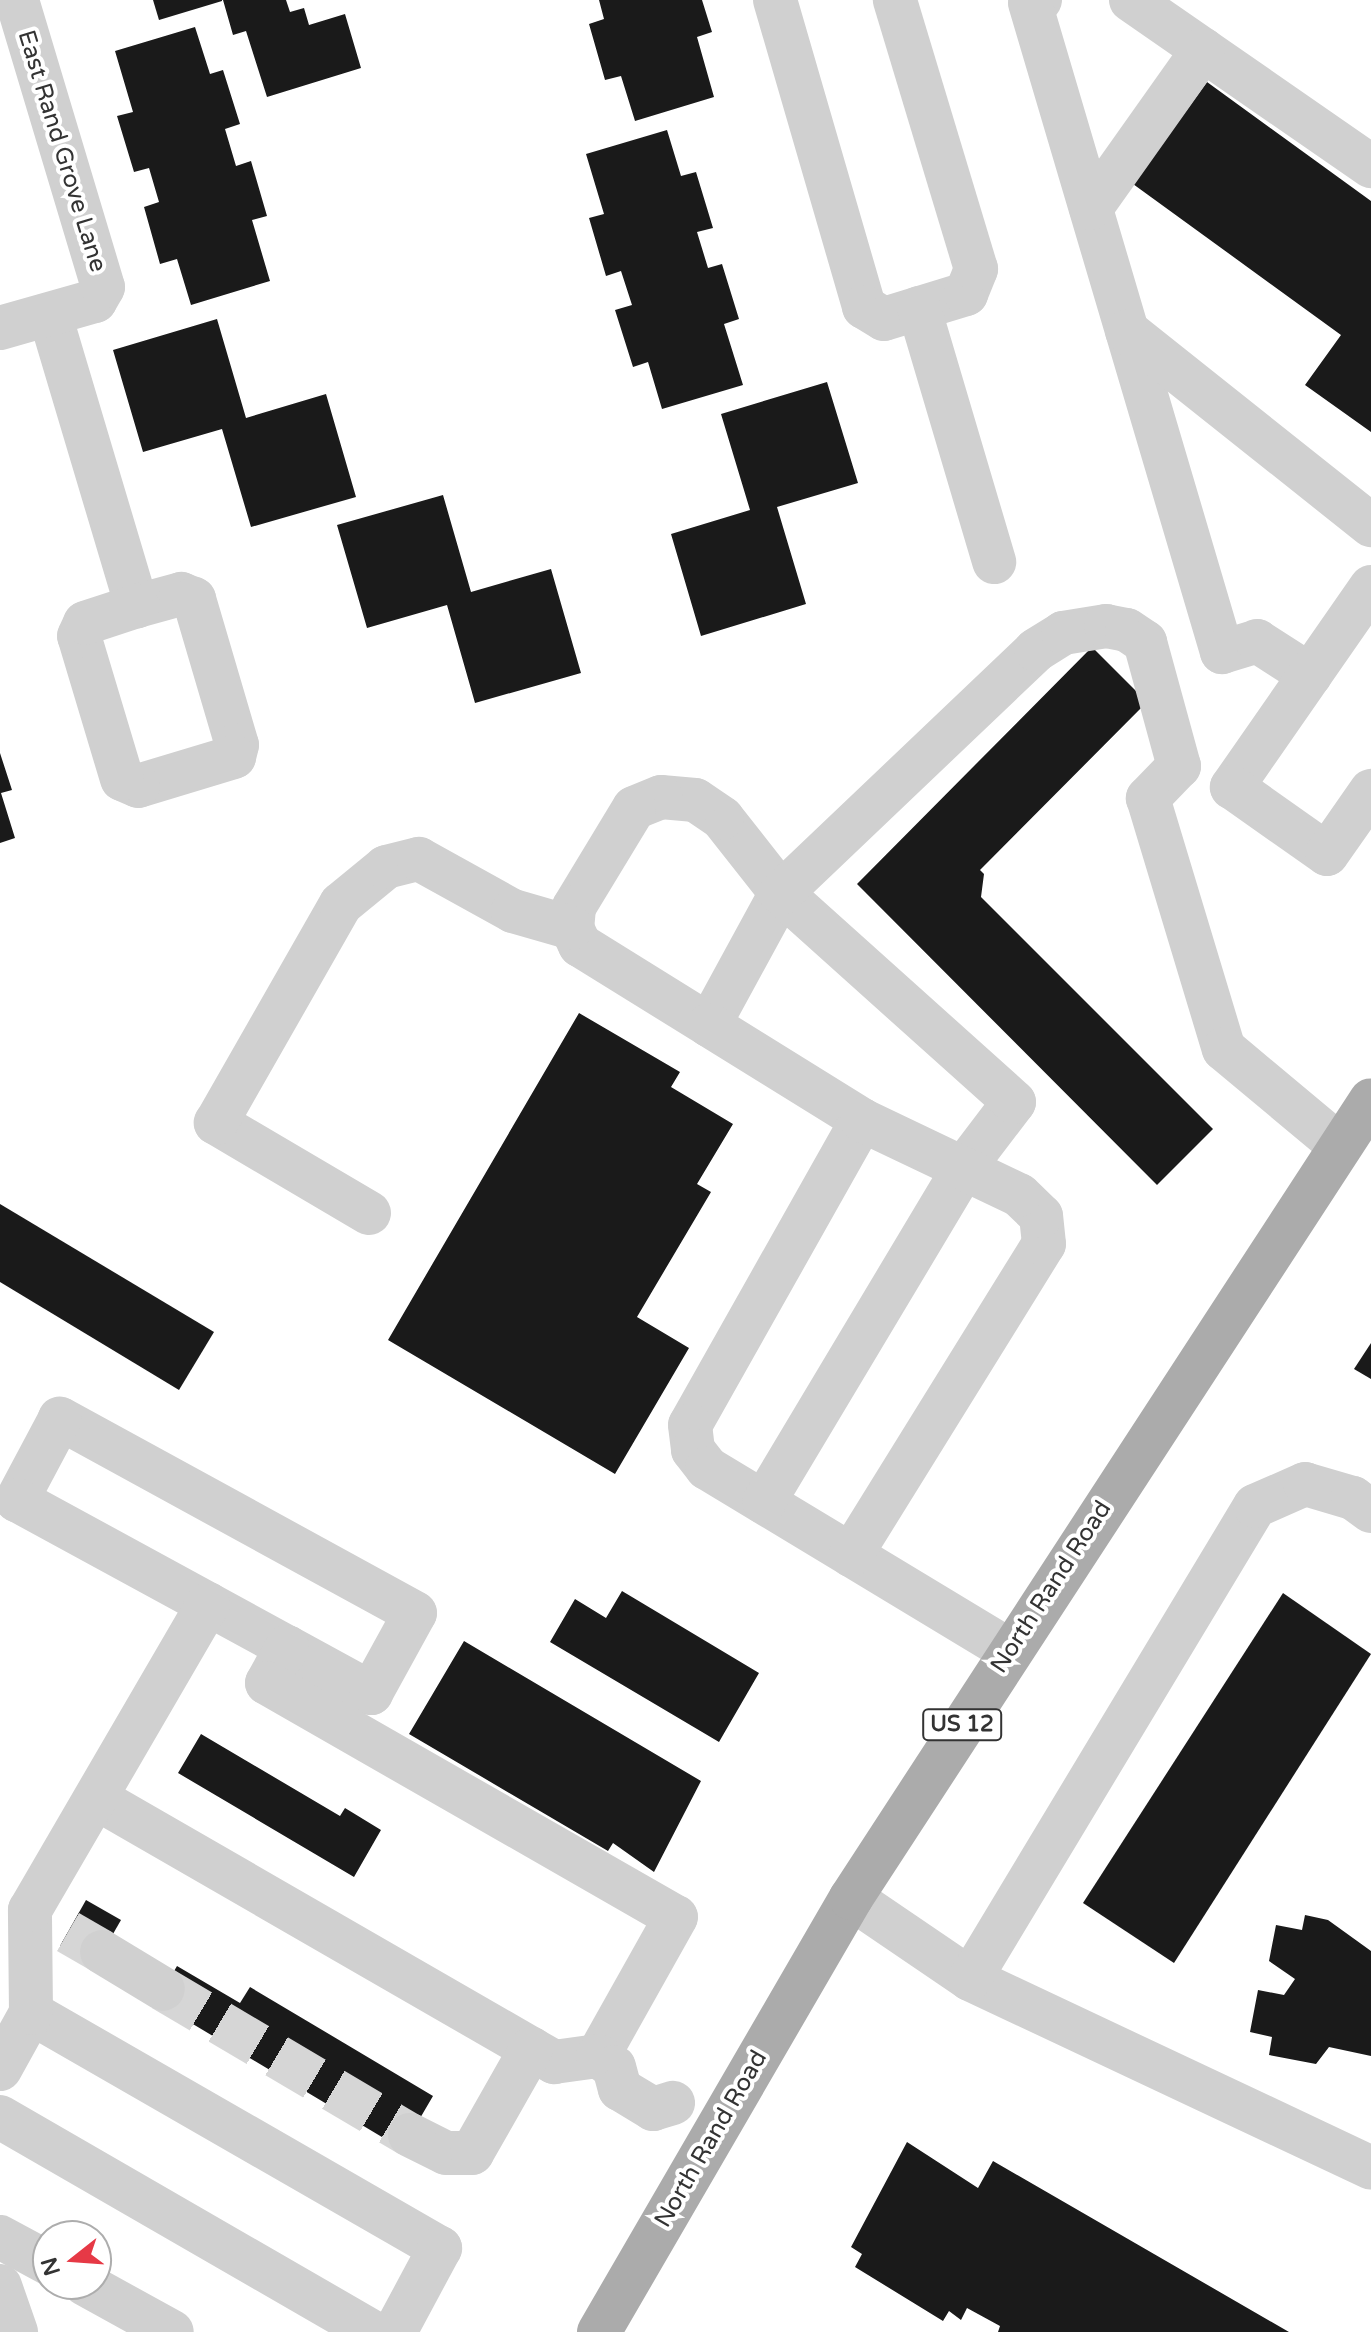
<!DOCTYPE html>
<html>
<head>
<meta charset="utf-8">
<style>
	body { margin:0 }
	#map { position:relative; width:1371px; height:2332px; overflow:hidden; background:#fff; font-family:"Varela Round",sans-serif }
	div>[style] { position:absolute }
	.building>* { inset:0; background:#1a1a1a }
	.minor-tunnel>* { height:44px; margin-top:-22px; transform-origin:0; background:repeating-linear-gradient(90deg,#d6d6d6 0 44px,transparent 0 66px) }
	.minor>* { height:44px; margin:-22px; padding:0 22px; transform-origin:22px; border-radius:22px; background:#d0d0d0 }
	.major>* { height:44px; margin:-22px; padding:0 22px; transform-origin:22px; border-radius:22px; background:#ababab }
	span { translate:-50% -50%; white-space:nowrap; text-align:center; line-height:1.15; -webkit-text-stroke:8px #fff; paint-order:stroke }
	.shield-label span { padding:2px 6px; background:#fff; border:2px solid; border-radius:6px; -webkit-text-stroke-width:0 }
	.shield-label { font-size:22px; color:#333; font-weight:700 }
	.street-label { font-size:24px; color:#333 }
	.north { position:absolute; left:32px; top:2220px; width:80px; height:80px; box-sizing:border-box; background:#fff; border:2px solid #adadad; border-radius:50%; rotate:253deg; font-size:22px; font-weight:700; line-height:32px; text-align:center; color:#333 }
	.north::after { content:''; display:block; margin:auto; width:28px; height:36px; background:#e63946; clip-path:polygon(50% 0,100% 100%,50% 72%,0 100%) }
</style>
</head>
<body>
<div id="map">
	<div class="building">
		<i style="clip-path:polygon(153px 0,222px 0,222px 1px,159px 20px)"></i>
		<i style="clip-path:polygon(223px 0,286px 0,290px 12px,304px 8px,309px 25px,345px 14px,361px 68px,267px 97px,246px 31px,233px 35px)"></i>
		<i style="clip-path:polygon(599px 0,702px 0,712px 32px,697px 37px,714px 97px,635px 121px,621px 76px,605px 80px,589px 24px,604px 19px)"></i>
		<i style="clip-path:polygon(195px 27px,210px 74px,223px 70px,240px 124px,225px 129px,236px 166px,251px 161px,267px 216px,252px 220px,270px 281px,191px 305px,177px 259px,160px 264px,144px 207px,159px 202px,149px 168px,134px 172px,117px 116px,133px 112px,115px 51px)"></i>
		<i style="clip-path:polygon(1207px 82px,1371px 201px,1371px 432px,1305px 385px,1341px 335px,1133px 184px)"></i>
		<i style="clip-path:polygon(667px 130px,681px 176px,696px 172px,713px 228px,697px 232px,708px 268px,722px 264px,739px 319px,724px 324px,743px 385px,662px 409px,648px 362px,633px 367px,615px 310px,632px 305px,621px 271px,606px 276px,589px 218px,604px 214px,586px 154px)"></i>
		<i style="clip-path:polygon(217px 319px,246px 418px,326px 394px,356px 497px,251px 527px,222px 429px,143px 452px,113px 350px)"></i>
		<i style="clip-path:polygon(827px 382px,858px 483px,777px 507px,806px 604px,701px 636px,671px 534px,750px 510px,721px 414px)"></i>
		<i style="clip-path:polygon(443px 495px,471px 592px,551px 569px,581px 673px,475px 703px,447px 605px,367px 628px,337px 525px)"></i>
		<i style="clip-path:polygon(1092px 647px,1147px 702px,980px 870px,984px 874px,981px 897px,1213px 1129px,1157px 1185px,857px 884px)"></i>
		<i style="clip-path:polygon(0 753px,12px 790px,1px 793px,15px 838px,0 843px)"></i>
		<i style="clip-path:polygon(579px 1013px,680px 1072px,671px 1087px,733px 1124px,697px 1184px,711px 1192px,637px 1317px,689px 1348px,615px 1474px,388px 1340px)"></i>
		<i style="clip-path:polygon(0 1204px,214px 1332px,179px 1390px,0 1282px)"></i>
		<i style="clip-path:polygon(1371px 1343px,1371px 1379px,1354px 1369px)"></i>
		<i style="clip-path:polygon(622px 1591px,759px 1673px,719px 1742px,550px 1642px,575px 1599px,606px 1618px)"></i>
		<i style="clip-path:polygon(1283px 1593px,1371px 1654px,1174px 1963px,1083px 1903px)"></i>
		<i style="clip-path:polygon(464px 1641px,701px 1781px,654px 1872px,613px 1843px,608px 1851px,409px 1734px)"></i>
		<i style="clip-path:polygon(201px 1734px,340px 1816px,345px 1808px,381px 1830px,354px 1877px,178px 1773px)"></i>
		<i style="clip-path:polygon(86px 1900px,121px 1920px,94px 1967px,60px 1946px)"></i>
		<i style="clip-path:polygon(1305px 1915px,1328px 1920px,1371px 1951px,1371px 2056px,1329px 2047px,1316px 2064px,1269px 2055px,1272px 2037px,1250px 2032px,1258px 1990px,1284px 1995px,1295px 1979px,1269px 1961px,1276px 1925px,1302px 1930px)"></i>
		<i style="clip-path:polygon(177px 1966px,240px 2003px,250px 1987px,433px 2096px,402px 2149px,156px 2002px)"></i>
		<i style="clip-path:polygon(907px 2142px,978px 2188px,993px 2161px,1289px 2332px,998px 2332px,1000px 2326px,967px 2308px,961px 2320px,949px 2311px,943px 2321px,855px 2267px,862px 2254px,851px 2247px)"></i>
	</div>
	<div class="minor-tunnel">
		<i style="left:68px;top:1932px;width:39px;rotate:30deg"></i>
		<i style="left:163px;top:1989px;width:287px;rotate:30.6deg"></i>
	</div>
	<div class="minor">
		<i style="left:775px;top:0;width:320px;rotate:73.8deg"></i>
		<i style="left:864px;top:307px;width:23px;rotate:31deg"></i>
		<i style="left:884px;top:319px;width:86px;rotate:-17deg"></i>
		<i style="left:966px;top:294px;width:27px;rotate:-68deg"></i>
		<i style="left:976px;top:269px;width:281px;rotate:-106.8deg"></i>
		<i style="left:1040px;top:0;width:10px;rotate:163deg"></i>
		<i style="left:1030px;top:3px;width:677px;rotate:73.52deg"></i>
		<i style="left:1222px;top:652px;width:37px;rotate:-17deg"></i>
		<i style="left:1257px;top:641px;width:63px;rotate:32.7deg"></i>
		<i style="left:1131px;top:0;width:292px;rotate:34.7deg"></i>
		<i style="left:1091px;top:208px;width:194px;rotate:-54.7deg"></i>
		<i style="left:919px;top:308px;width:265px;rotate:73.5deg"></i>
		<i style="left:50px;top:315px;width:304px;rotate:73.4deg"></i>
		<i style="left:137px;top:606px;width:46px;rotate:-15.3deg"></i>
		<i style="left:181px;top:594px;width:14px;rotate:21deg"></i>
		<i style="left:194px;top:599px;width:152px;rotate:73.6deg"></i>
		<i style="left:237px;top:745px;width:12px;rotate:104deg"></i>
		<i style="left:234px;top:757px;width:100px;rotate:163.2deg"></i>
		<i style="left:138px;top:786px;width:17px;rotate:-156deg"></i>
		<i style="left:122px;top:779px;width:149px;rotate:-106.7deg"></i>
		<i style="left:79px;top:636px;width:14px;rotate:-65deg"></i>
		<i style="left:85px;top:623px;width:55px;rotate:-18.1deg"></i>
		<i style="left:0;top:328px;width:99px;rotate:-15.9deg"></i>
		<i style="left:95px;top:301px;width:16px;rotate:-60deg"></i>
		<i style="left:103px;top:287px;width:300px;rotate:-106.7deg"></i>
		<i style="left:1127px;top:331px;width:312px;rotate:38.5deg"></i>
		<i style="left:1371px;top:587px;width:244px;rotate:124.8deg"></i>
		<i style="left:1232px;top:787px;width:116px;rotate:35.2deg"></i>
		<i style="left:1327px;top:854px;width:77px;rotate:-55.1deg"></i>
		<i style="left:709px;top:1025px;width:150px;rotate:-61.4deg"></i>
		<i style="left:781px;top:893px;width:95px;rotate:-128.2deg"></i>
		<i style="left:722px;top:818px;width:32px;rotate:-146deg"></i>
		<i style="left:695px;top:800px;width:34px;rotate:-175deg"></i>
		<i style="left:661px;top:797px;width:29px;rotate:158deg"></i>
		<i style="left:634px;top:808px;width:116px;rotate:121.2deg"></i>
		<i style="left:574px;top:907px;width:21px;rotate:95deg"></i>
		<i style="left:572px;top:928px;width:19px;rotate:65deg"></i>
		<i style="left:580px;top:945px;width:152px;rotate:31.8deg"></i>
		<i style="left:709px;top:1025px;width:180px;rotate:31.8deg"></i>
		<i style="left:862px;top:1120px;width:350px;rotate:119.4deg"></i>
		<i style="left:690px;top:1425px;width:25px;rotate:83deg"></i>
		<i style="left:693px;top:1450px;width:23px;rotate:52deg"></i>
		<i style="left:707px;top:1468px;width:354px;rotate:31.1deg"></i>
		<i style="left:369px;top:1213px;width:178px;rotate:-149.5deg"></i>
		<i style="left:216px;top:1123px;width:252px;rotate:-60.3deg"></i>
		<i style="left:341px;top:904px;width:58px;rotate:-39.4deg"></i>
		<i style="left:386px;top:867px;width:34px;rotate:-14deg"></i>
		<i style="left:419px;top:859px;width:107px;rotate:29deg"></i>
		<i style="left:513px;top:911px;width:61px;rotate:16.1deg"></i>
		<i style="left:764px;top:1502px;width:388px;rotate:-59.1deg"></i>
		<i style="left:963px;top:1169px;width:84px;rotate:-52.7deg"></i>
		<i style="left:1014px;top:1102px;width:313px;rotate:-138.1deg"></i>
		<i style="left:781px;top:893px;width:352px;rotate:-43.6deg"></i>
		<i style="left:1036px;top:650px;width:32px;rotate:-32deg"></i>
		<i style="left:1063px;top:633px;width:44px;rotate:-9.2deg"></i>
		<i style="left:1106px;top:626px;width:21px;rotate:11deg"></i>
		<i style="left:1127px;top:630px;width:22px;rotate:34deg"></i>
		<i style="left:1145px;top:642px;width:129px;rotate:74.7deg"></i>
		<i style="left:1179px;top:766px;width:45px;rotate:134.1deg"></i>
		<i style="left:1148px;top:798px;width:262px;rotate:73.2deg"></i>
		<i style="left:1224px;top:1049px;width:150px;rotate:39.9deg"></i>
		<i style="left:851px;top:1555px;width:366px;rotate:-58.2deg"></i>
		<i style="left:1044px;top:1244px;width:28px;rotate:-96deg"></i>
		<i style="left:1041px;top:1216px;width:30px;rotate:-136deg"></i>
		<i style="left:1019px;top:1195px;width:174px;rotate:-154.5deg"></i>
		<i style="left:287px;top:1647px;width:96px;rotate:28.7deg"></i>
		<i style="left:371px;top:1693px;width:91px;rotate:-61.2deg"></i>
		<i style="left:415px;top:1613px;width:405px;rotate:-151.3deg"></i>
		<i style="left:60px;top:1419px;width:92px;rotate:118deg"></i>
		<i style="left:17px;top:1500px;width:307px;rotate:28.6deg"></i>
		<i style="left:287px;top:1647px;width:41px;rotate:119.1deg"></i>
		<i style="left:267px;top:1683px;width:471px;rotate:29.8deg"></i>
		<i style="left:676px;top:1917px;width:159px;rotate:119.3deg"></i>
		<i style="left:96px;top:1798px;width:529px;rotate:29.96deg"></i>
		<i style="left:554px;top:2062px;width:44px;rotate:-7.8deg"></i>
		<i style="left:598px;top:2056px;width:19px;rotate:35deg"></i>
		<i style="left:614px;top:2067px;width:23px;rotate:75deg"></i>
		<i style="left:620px;top:2089px;width:39px;rotate:31deg"></i>
		<i style="left:653px;top:2109px;width:21px;rotate:-17deg"></i>
		<i style="left:851px;top:1898px;width:144px;rotate:34.2deg"></i>
		<i style="left:970px;top:1979px;width:443px;rotate:25.2deg"></i>
		<i style="left:102px;top:1952px;width:71px;rotate:31.2deg"></i>
		<i style="left:970px;top:1979px;width:552px;rotate:-58.93deg"></i>
		<i style="left:1255px;top:1506px;width:55px;rotate:-23.7deg"></i>
		<i style="left:1305px;top:1484px;width:50px;rotate:16.3deg"></i>
		<i style="left:1353px;top:1498px;width:22px;rotate:36deg"></i>
		<i style="left:31px;top:2013px;width:472px;rotate:29.9deg"></i>
		<i style="left:440px;top:2248px;width:95px;rotate:118.2deg"></i>
		<i style="left:0;top:2069px;width:64px;rotate:-61deg"></i>
		<i style="left:31px;top:2013px;width:103px;rotate:-90.6deg"></i>
		<i style="left:30px;top:1910px;width:354px;rotate:-59.8deg"></i>
		<i style="left:0;top:2117px;width:431px;rotate:30deg"></i>
		<i style="left:410px;top:2135px;width:40px;rotate:26.6deg"></i>
		<i style="left:446px;top:2153px;width:26px"></i>
		<i style="left:472px;top:2153px;width:120px;rotate:-60.4deg"></i>
		<i style="left:0;top:2237px;width:55px;rotate:28.4deg"></i>
		<i style="left:85px;top:2284px;width:99px;rotate:28.9deg"></i>
		<i style="left:0;top:2286px;width:49px;rotate:70.8deg"></i>
	</div>
	<div class="major">
		<i style="left:599px;top:2332px;width:502px;rotate:-59.86deg"></i>
		<i style="left:851px;top:1898px;width:952px;rotate:-56.91deg"></i>
	</div>
	<div class="shield-label">
		<span style="left:962px;top:1725px">US 12</span>
	</div>
	<div class="street-label">
		<span style="left:62px;top:151px;rotate:73deg">East Rand Grove Lane</span>
		<span style="left:1051px;top:1587px;rotate:-57deg">North Rand Road</span>
		<span style="left:711px;top:2139px;rotate:-60deg">North Rand Road</span>
	</div>
	<div class="north">N</div>
</div>
</body>
</html>
